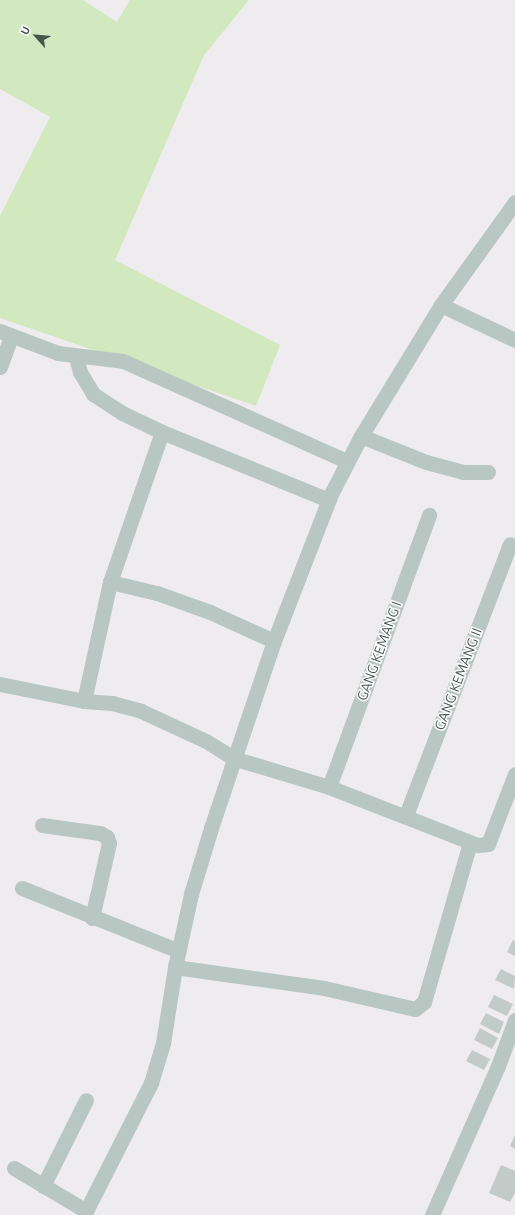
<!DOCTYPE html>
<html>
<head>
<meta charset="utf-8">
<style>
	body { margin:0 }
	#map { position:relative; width:515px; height:1215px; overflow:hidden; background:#eeecee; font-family:Ubuntu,sans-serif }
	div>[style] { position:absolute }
	.green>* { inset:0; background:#d2e8be }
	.building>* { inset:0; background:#c3cbc9 }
	.street>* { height:15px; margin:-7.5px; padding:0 7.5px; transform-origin:7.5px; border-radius:7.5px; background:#b8c7c1 }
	span { translate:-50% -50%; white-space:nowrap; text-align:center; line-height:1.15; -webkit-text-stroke:3px #fff; paint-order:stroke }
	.street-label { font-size:14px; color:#465750 }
	.north { position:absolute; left:16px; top:16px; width:40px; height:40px; -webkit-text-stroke:3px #fff; paint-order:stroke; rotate:297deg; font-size:11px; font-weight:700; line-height:16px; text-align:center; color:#465750 }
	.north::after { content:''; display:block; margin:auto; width:14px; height:18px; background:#465750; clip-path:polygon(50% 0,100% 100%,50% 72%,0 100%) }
</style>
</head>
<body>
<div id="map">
	<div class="green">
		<i style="clip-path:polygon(0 0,83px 0,117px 22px,130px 0,249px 0,204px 55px,115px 260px,280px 345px,256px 406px,0 318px,0 216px,50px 117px,0 89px)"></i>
	</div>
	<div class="building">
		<i style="clip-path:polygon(513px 940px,515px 941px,515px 956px,507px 952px)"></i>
		<i style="clip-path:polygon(501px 969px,515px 976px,514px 989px,495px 980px)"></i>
		<i style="clip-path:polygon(494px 995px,513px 1004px,507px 1016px,488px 1007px)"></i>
		<i style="clip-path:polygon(486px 1013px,504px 1022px,499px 1034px,480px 1024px)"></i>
		<i style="clip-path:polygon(480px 1028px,498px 1038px,492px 1049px,474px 1040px)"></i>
		<i style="clip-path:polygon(472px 1050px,490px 1059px,484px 1070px,466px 1061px)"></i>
		<i style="clip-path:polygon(515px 1135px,515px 1149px,510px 1146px)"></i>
		<i style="clip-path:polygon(501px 1165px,515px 1171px,515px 1193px,510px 1202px,489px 1193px)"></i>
	</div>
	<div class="street">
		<i style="left:441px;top:305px;width:82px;rotate:25.3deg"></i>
		<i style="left:0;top:331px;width:62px;rotate:20.8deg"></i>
		<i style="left:58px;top:353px;width:65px;rotate:7deg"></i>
		<i style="left:123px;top:361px;width:245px;rotate:24.1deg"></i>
		<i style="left:76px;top:357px;width:16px;rotate:75deg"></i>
		<i style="left:80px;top:372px;width:26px;rotate:59deg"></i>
		<i style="left:93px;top:394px;width:35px;rotate:33deg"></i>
		<i style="left:122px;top:413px;width:44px;rotate:25.4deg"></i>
		<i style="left:0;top:367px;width:33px;rotate:-70deg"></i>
		<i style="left:361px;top:436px;width:70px;rotate:21.8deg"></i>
		<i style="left:426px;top:462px;width:38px;rotate:15deg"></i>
		<i style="left:463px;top:472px;width:25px"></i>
		<i style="left:110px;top:582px;width:48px;rotate:13.2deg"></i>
		<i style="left:157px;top:593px;width:56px;rotate:19.7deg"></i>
		<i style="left:210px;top:612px;width:70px;rotate:24.4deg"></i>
		<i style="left:0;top:684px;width:86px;rotate:11.4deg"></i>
		<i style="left:84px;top:701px;width:28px;rotate:4deg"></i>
		<i style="left:112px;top:703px;width:30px;rotate:15deg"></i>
		<i style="left:141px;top:711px;width:72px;rotate:24.8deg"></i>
		<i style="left:206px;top:741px;width:32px;rotate:32deg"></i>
		<i style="left:233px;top:758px;width:100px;rotate:16.8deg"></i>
		<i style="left:329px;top:787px;width:160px;rotate:21.3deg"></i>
		<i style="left:478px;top:845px;width:10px;rotate:-6deg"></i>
		<i style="left:488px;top:844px;width:75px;rotate:-68.9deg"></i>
		<i style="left:84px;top:701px;width:122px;rotate:-77.7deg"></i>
		<i style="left:110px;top:582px;width:159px;rotate:-70.9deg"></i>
		<i style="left:162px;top:432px;width:180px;rotate:22.2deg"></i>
		<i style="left:329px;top:787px;width:290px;rotate:-69.8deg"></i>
		<i style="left:406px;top:815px;width:290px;rotate:-69deg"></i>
		<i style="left:42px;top:825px;width:59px;rotate:7.9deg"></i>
		<i style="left:100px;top:833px;width:8px;rotate:30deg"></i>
		<i style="left:107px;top:837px;width:6px;rotate:72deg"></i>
		<i style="left:109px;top:843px;width:77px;rotate:102.8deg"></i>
		<i style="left:22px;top:888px;width:169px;rotate:21.9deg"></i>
		<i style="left:175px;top:967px;width:150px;rotate:8deg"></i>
		<i style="left:324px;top:988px;width:93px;rotate:13deg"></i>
		<i style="left:415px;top:1009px;width:11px;rotate:-38deg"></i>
		<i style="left:424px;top:1002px;width:166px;rotate:-73.9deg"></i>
		<i style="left:14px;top:1168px;width:84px;rotate:30.8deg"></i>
		<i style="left:43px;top:1186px;width:96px;rotate:-63.4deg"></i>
		<i style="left:84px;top:1215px;width:148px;rotate:-63.1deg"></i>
		<i style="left:151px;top:1083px;width:42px;rotate:-73.3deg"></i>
		<i style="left:163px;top:1043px;width:77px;rotate:-81deg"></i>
		<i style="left:175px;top:967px;width:75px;rotate:-77.6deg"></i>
		<i style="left:191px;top:894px;width:69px;rotate:-73.1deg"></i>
		<i style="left:211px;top:828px;width:197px;rotate:-71.4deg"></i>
		<i style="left:274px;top:641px;width:158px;rotate:-68.8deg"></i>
		<i style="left:331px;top:494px;width:65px;rotate:-62.7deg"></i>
		<i style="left:361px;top:436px;width:153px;rotate:-58.6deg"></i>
		<i style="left:441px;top:305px;width:127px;rotate:-54.3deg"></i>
		<i style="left:432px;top:1215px;width:163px;rotate:-66.1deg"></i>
		<i style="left:498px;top:1066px;width:49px;rotate:-69.7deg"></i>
	</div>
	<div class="street-label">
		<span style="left:379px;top:651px;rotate:-70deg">GANG KEMANG I</span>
		<span style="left:458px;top:679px;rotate:-69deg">GANG KEMANG II</span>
	</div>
	<div class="north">U</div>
</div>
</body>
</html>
